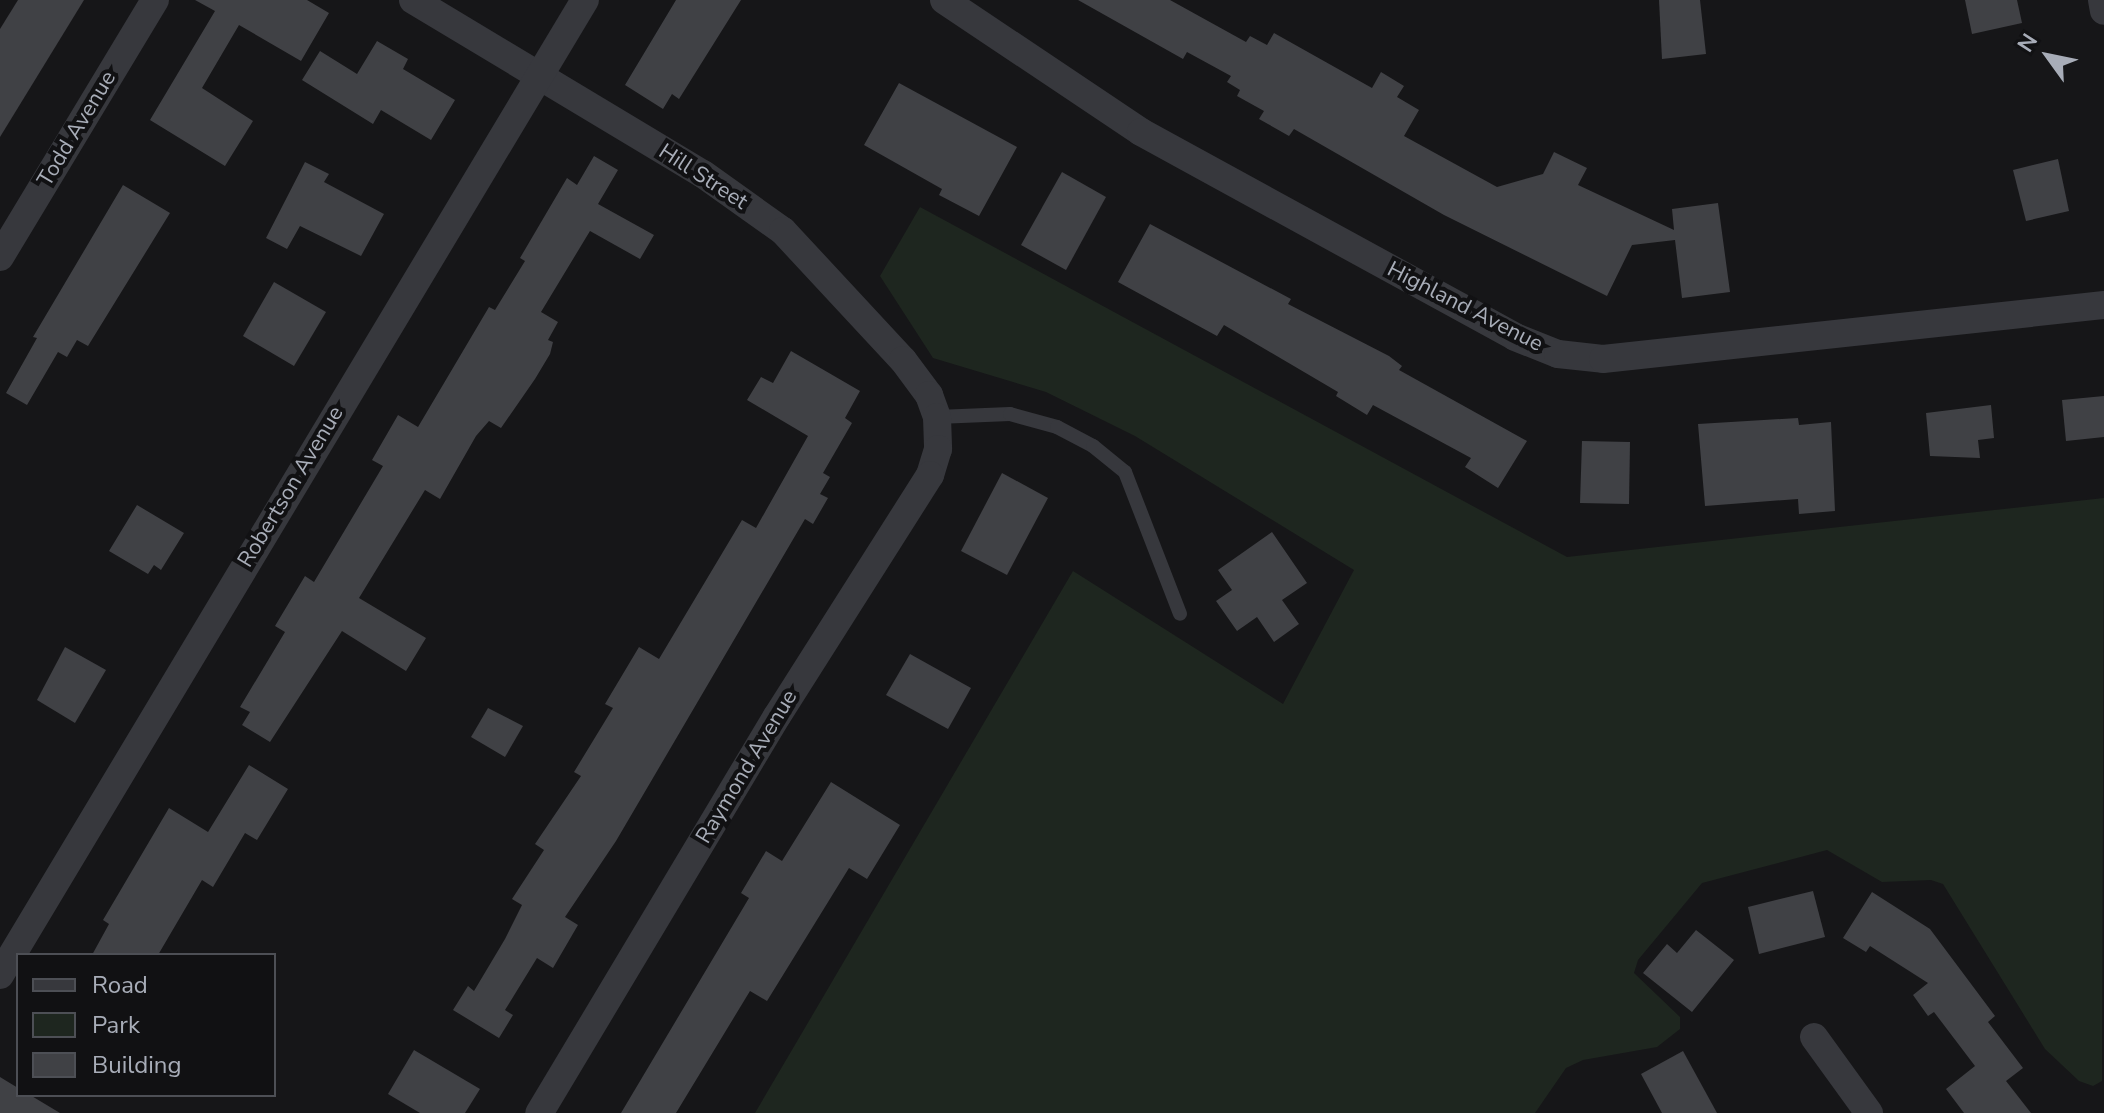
<!DOCTYPE html>
<html>
<head>
<meta charset="utf-8">
<style>
	body { margin:0 }
	#map { position:relative; width:2104px; height:1113px; overflow:hidden; background:#161618; font-family:"Nunito Sans",sans-serif }
	div>[style] { position:absolute }
	.green>* { inset:0; background:#1e261f }
	.building>* { inset:0; background:#404145 }
	.service>* { height:14px; margin:-7px; padding:0 7px; transform-origin:7px; border-radius:7px; background:#37383d }
	.minor>* { height:28px; margin:-14px; padding:0 14px; transform-origin:14px; border-radius:14px; background:#37383d }
	span { translate:-50% -50%; white-space:nowrap; text-align:center; line-height:1.15; -webkit-text-stroke:8px #111113; paint-order:stroke }
	.street-label { font-size:22px; color:#a8adb8 }
	.legend { position:absolute; left:16px; top:953px; width:260px; height:144px; box-sizing:border-box; background:#111113; border:2px solid #4d4f55; margin:0; padding:10px 14px; list-style:none; font-size:24px; color:#a8adb8 }
	.legend li { display:flex; align-items:center; gap:16px; height:40px }
	.legend b { width:40px; border:2px solid #4d4f55 }
	.north { position:absolute; left:2008px; top:16px; width:80px; height:80px; -webkit-text-stroke:6px #111113; paint-order:stroke; rotate:303deg; font-size:22px; font-weight:700; line-height:32px; text-align:center; color:#a8adb8 }
	.north::after { content:''; display:block; margin:auto; width:28px; height:36px; background:#a8adb8; clip-path:polygon(50% 0,100% 100%,50% 72%,0 100%) }
</style>
</head>
<body>
<div id="map">
	<div class="green">
		<i style="clip-path:polygon(920px 207px,1567px 557px,2104px 498px,2102px 1081px,2093px 1086px,2079px 1081px,2045px 1049px,1943px 884px,1931px 880px,1882px 882px,1827px 850px,1702px 883px,1638px 960px,1634px 973px,1680px 1017px,1680px 1029px,1657px 1047px,1583px 1060px,1566px 1068px,1535px 1113px,755px 1113px,1073px 571px,1283px 704px,1354px 570px,1135px 436px,1046px 392px,933px 358px,880px 276px)"></i>
	</div>
	<div class="building">
		<i style="clip-path:polygon(18px 0,84px 0,0 137px,0 29px)"></i>
		<i style="clip-path:polygon(195px 0,307px 0,329px 13px,301px 61px,239px 25px,202px 88px,253px 121px,225px 166px,150px 120px,215px 11px)"></i>
		<i style="clip-path:polygon(676px 0,741px 0,679px 99px,672px 94px,663px 109px,625px 85px)"></i>
		<i style="clip-path:polygon(1078px 0,1170px 0,1246px 42px,1250px 36px,1267px 45px,1274px 33px,1372px 88px,1381px 72px,1404px 86px,1397px 97px,1419px 110px,1404px 136px,1497px 187px,1543px 174px,1554px 152px,1587px 168px,1578px 185px,1674px 230px,1672px 209px,1718px 203px,1730px 292px,1682px 298px,1675px 240px,1632px 245px,1607px 296px,1444px 215px,1294px 129px,1289px 136px,1259px 119px,1264px 111px,1237px 96px,1240px 90px,1227px 82px,1231px 76px,1187px 52px,1183px 59px)"></i>
		<i style="clip-path:polygon(1659px 0,1700px 0,1706px 54px,1662px 59px)"></i>
		<i style="clip-path:polygon(1965px 0,2017px 0,2022px 23px,1972px 34px)"></i>
		<i style="clip-path:polygon(377px 41px,408px 59px,403px 69px,455px 100px,431px 140px,381px 110px,373px 124px,302px 80px,320px 51px,357px 74px)"></i>
		<i style="clip-path:polygon(899px 83px,1017px 147px,979px 216px,939px 195px,942px 189px,864px 145px)"></i>
		<i style="clip-path:polygon(594px 156px,618px 170px,598px 204px,654px 235px,640px 259px,590px 231px,541px 312px,558px 322px,548px 340px,553px 342px,550px 354px,535px 379px,501px 428px,489px 421px,476px 436px,440px 499px,425px 490px,359px 598px,426px 638px,406px 671px,342px 631px,270px 742px,242px 725px,250px 712px,240px 707px,285px 632px,275px 626px,305px 576px,314px 582px,383px 466px,372px 460px,398px 415px,418px 427px,489px 307px,495px 310px,525px 261px,520px 258px,567px 178px,577px 185px)"></i>
		<i style="clip-path:polygon(2058px 159px,2069px 211px,2026px 221px,2013px 170px)"></i>
		<i style="clip-path:polygon(305px 162px,329px 174px,324px 182px,384px 214px,361px 256px,300px 226px,287px 249px,266px 238px)"></i>
		<i style="clip-path:polygon(1062px 172px,1106px 197px,1066px 270px,1021px 245px)"></i>
		<i style="clip-path:polygon(123px 185px,170px 213px,88px 346px,77px 340px,67px 357px,58px 352px,27px 405px,6px 393px,37px 338px,33px 337px)"></i>
		<i style="clip-path:polygon(1150px 224px,1291px 299px,1288px 304px,1389px 356px,1402px 366px,1399px 370px,1527px 441px,1498px 488px,1465px 467px,1471px 458px,1373px 405px,1367px 415px,1336px 396px,1338px 392px,1224px 325px,1217px 336px,1118px 282px)"></i>
		<i style="clip-path:polygon(274px 282px,326px 312px,294px 366px,243px 336px)"></i>
		<i style="clip-path:polygon(791px 351px,860px 391px,845px 418px,852px 423px,823px 473px,830px 477px,820px 494px,828px 498px,813px 524px,805px 519px,616px 841px,565px 917px,578px 925px,553px 968px,537px 958px,505px 1010px,513px 1015px,499px 1038px,453px 1010px,468px 986px,474px 991px,505px 939px,522px 905px,512px 899px,544px 850px,535px 844px,581px 776px,574px 772px,613px 708px,605px 704px,639px 647px,659px 659px,742px 520px,756px 528px,808px 436px,747px 400px,761px 377px,773px 383px)"></i>
		<i style="clip-path:polygon(2104px 396px,2104px 437px,2066px 441px,2062px 400px)"></i>
		<i style="clip-path:polygon(1991px 405px,1994px 438px,1978px 440px,1980px 458px,1930px 456px,1926px 413px)"></i>
		<i style="clip-path:polygon(1798px 418px,1799px 425px,1831px 422px,1835px 511px,1799px 514px,1798px 499px,1705px 506px,1698px 424px)"></i>
		<i style="clip-path:polygon(1582px 441px,1630px 442px,1629px 504px,1580px 503px)"></i>
		<i style="clip-path:polygon(1002px 473px,1048px 498px,1007px 575px,961px 551px)"></i>
		<i style="clip-path:polygon(137px 505px,184px 533px,161px 570px,154px 565px,148px 574px,109px 551px)"></i>
		<i style="clip-path:polygon(1272px 532px,1307px 583px,1282px 600px,1299px 624px,1274px 642px,1257px 617px,1237px 631px,1216px 601px,1232px 590px,1218px 570px)"></i>
		<i style="clip-path:polygon(65px 647px,106px 670px,75px 723px,37px 700px)"></i>
		<i style="clip-path:polygon(910px 654px,971px 688px,948px 729px,886px 695px)"></i>
		<i style="clip-path:polygon(488px 708px,523px 726px,505px 757px,471px 737px)"></i>
		<i style="clip-path:polygon(249px 765px,288px 789px,257px 840px,245px 833px,213px 887px,202px 880px,158px 955px,92px 955px,109px 924px,103px 920px,169px 808px,208px 832px)"></i>
		<i style="clip-path:polygon(831px 782px,900px 825px,867px 879px,849px 868px,767px 1001px,750px 991px,676px 1113px,621px 1113px,749px 898px,741px 893px,766px 851px,782px 861px)"></i>
		<i style="clip-path:polygon(1813px 891px,1825px 937px,1759px 954px,1748px 907px)"></i>
		<i style="clip-path:polygon(1872px 892px,1930px 929px,1995px 1016px,1988px 1022px,2023px 1068px,2006px 1081px,2031px 1113px,1964px 1113px,1946px 1089px,1975px 1066px,1934px 1012px,1928px 1016px,1913px 995px,1928px 983px,1870px 946px,1866px 952px,1843px 938px)"></i>
		<i style="clip-path:polygon(1696px 930px,1734px 960px,1692px 1012px,1643px 973px,1667px 944px,1677px 953px)"></i>
		<i style="clip-path:polygon(414px 1050px,480px 1089px,465px 1113px,420px 1113px,388px 1094px)"></i>
		<i style="clip-path:polygon(1683px 1051px,1717px 1113px,1662px 1113px,1641px 1074px)"></i>
		<i style="clip-path:polygon(0 1077px,18px 1088px,18px 1095px,30px 1095px,60px 1113px,0 1113px)"></i>
	</div>
	<div class="service">
		<i style="left:937px;top:417px;width:73px;rotate:-2.4deg"></i>
		<i style="left:1010px;top:414px;width:49px;rotate:15.5deg"></i>
		<i style="left:1057px;top:427px;width:41px;rotate:27.8deg"></i>
		<i style="left:1093px;top:446px;width:41px;rotate:39.1deg"></i>
		<i style="left:1125px;top:472px;width:152px;rotate:68.8deg"></i>
	</div>
	<div class="minor">
		<i style="left:413px;top:0;width:338px;rotate:31deg"></i>
		<i style="left:703px;top:174px;width:98px;rotate:35.5deg"></i>
		<i style="left:783px;top:231px;width:176px;rotate:47.1deg"></i>
		<i style="left:903px;top:360px;width:44px;rotate:53.4deg"></i>
		<i style="left:929px;top:395px;width:23px;rotate:70deg"></i>
		<i style="left:937px;top:417px;width:32px;rotate:88deg"></i>
		<i style="left:938px;top:449px;width:27px;rotate:107deg"></i>
		<i style="left:930px;top:475px;width:285px;rotate:122.4deg"></i>
		<i style="left:777px;top:716px;width:463px;rotate:120.9deg"></i>
		<i style="left:944px;top:0;width:237px;rotate:33.8deg"></i>
		<i style="left:1141px;top:132px;width:426px;rotate:28.7deg"></i>
		<i style="left:1515px;top:337px;width:46px;rotate:21.6deg"></i>
		<i style="left:1558px;top:354px;width:45px;rotate:6.3deg"></i>
		<i style="left:1603px;top:359px;width:504px;rotate:-6.15deg"></i>
		<i style="left:2102px;top:0;width:11px;rotate:80deg"></i>
		<i style="left:0;top:257px;width:300px;rotate:-58.9deg"></i>
		<i style="left:0;top:975px;width:1137px;rotate:-59.04deg"></i>
		<i style="left:1814px;top:1037px;width:94px;rotate:54.1deg"></i>
	</div>
	<div class="street-label">
		<span style="left:77px;top:129px;rotate:-59deg">Todd Avenue</span>
		<span style="left:703px;top:177px;rotate:33deg">Hill Street</span>
		<span style="left:1465px;top:307px;rotate:27deg">Highland Avenue</span>
		<span style="left:291px;top:487px;rotate:-59deg">Robertson Avenue</span>
		<span style="left:747px;top:767px;rotate:-59deg">Raymond Avenue</span>
	</div>
	<ul class="legend">
	<li><b style="height:10px;background:#37383d"></b>Road</li>
	<li><b style="height:22px;background:#1e261f"></b>Park</li>
	<li><b style="height:22px;background:#404145"></b>Building</li>
	</ul>
	<div class="north">N</div>
</div>
</body>
</html>
